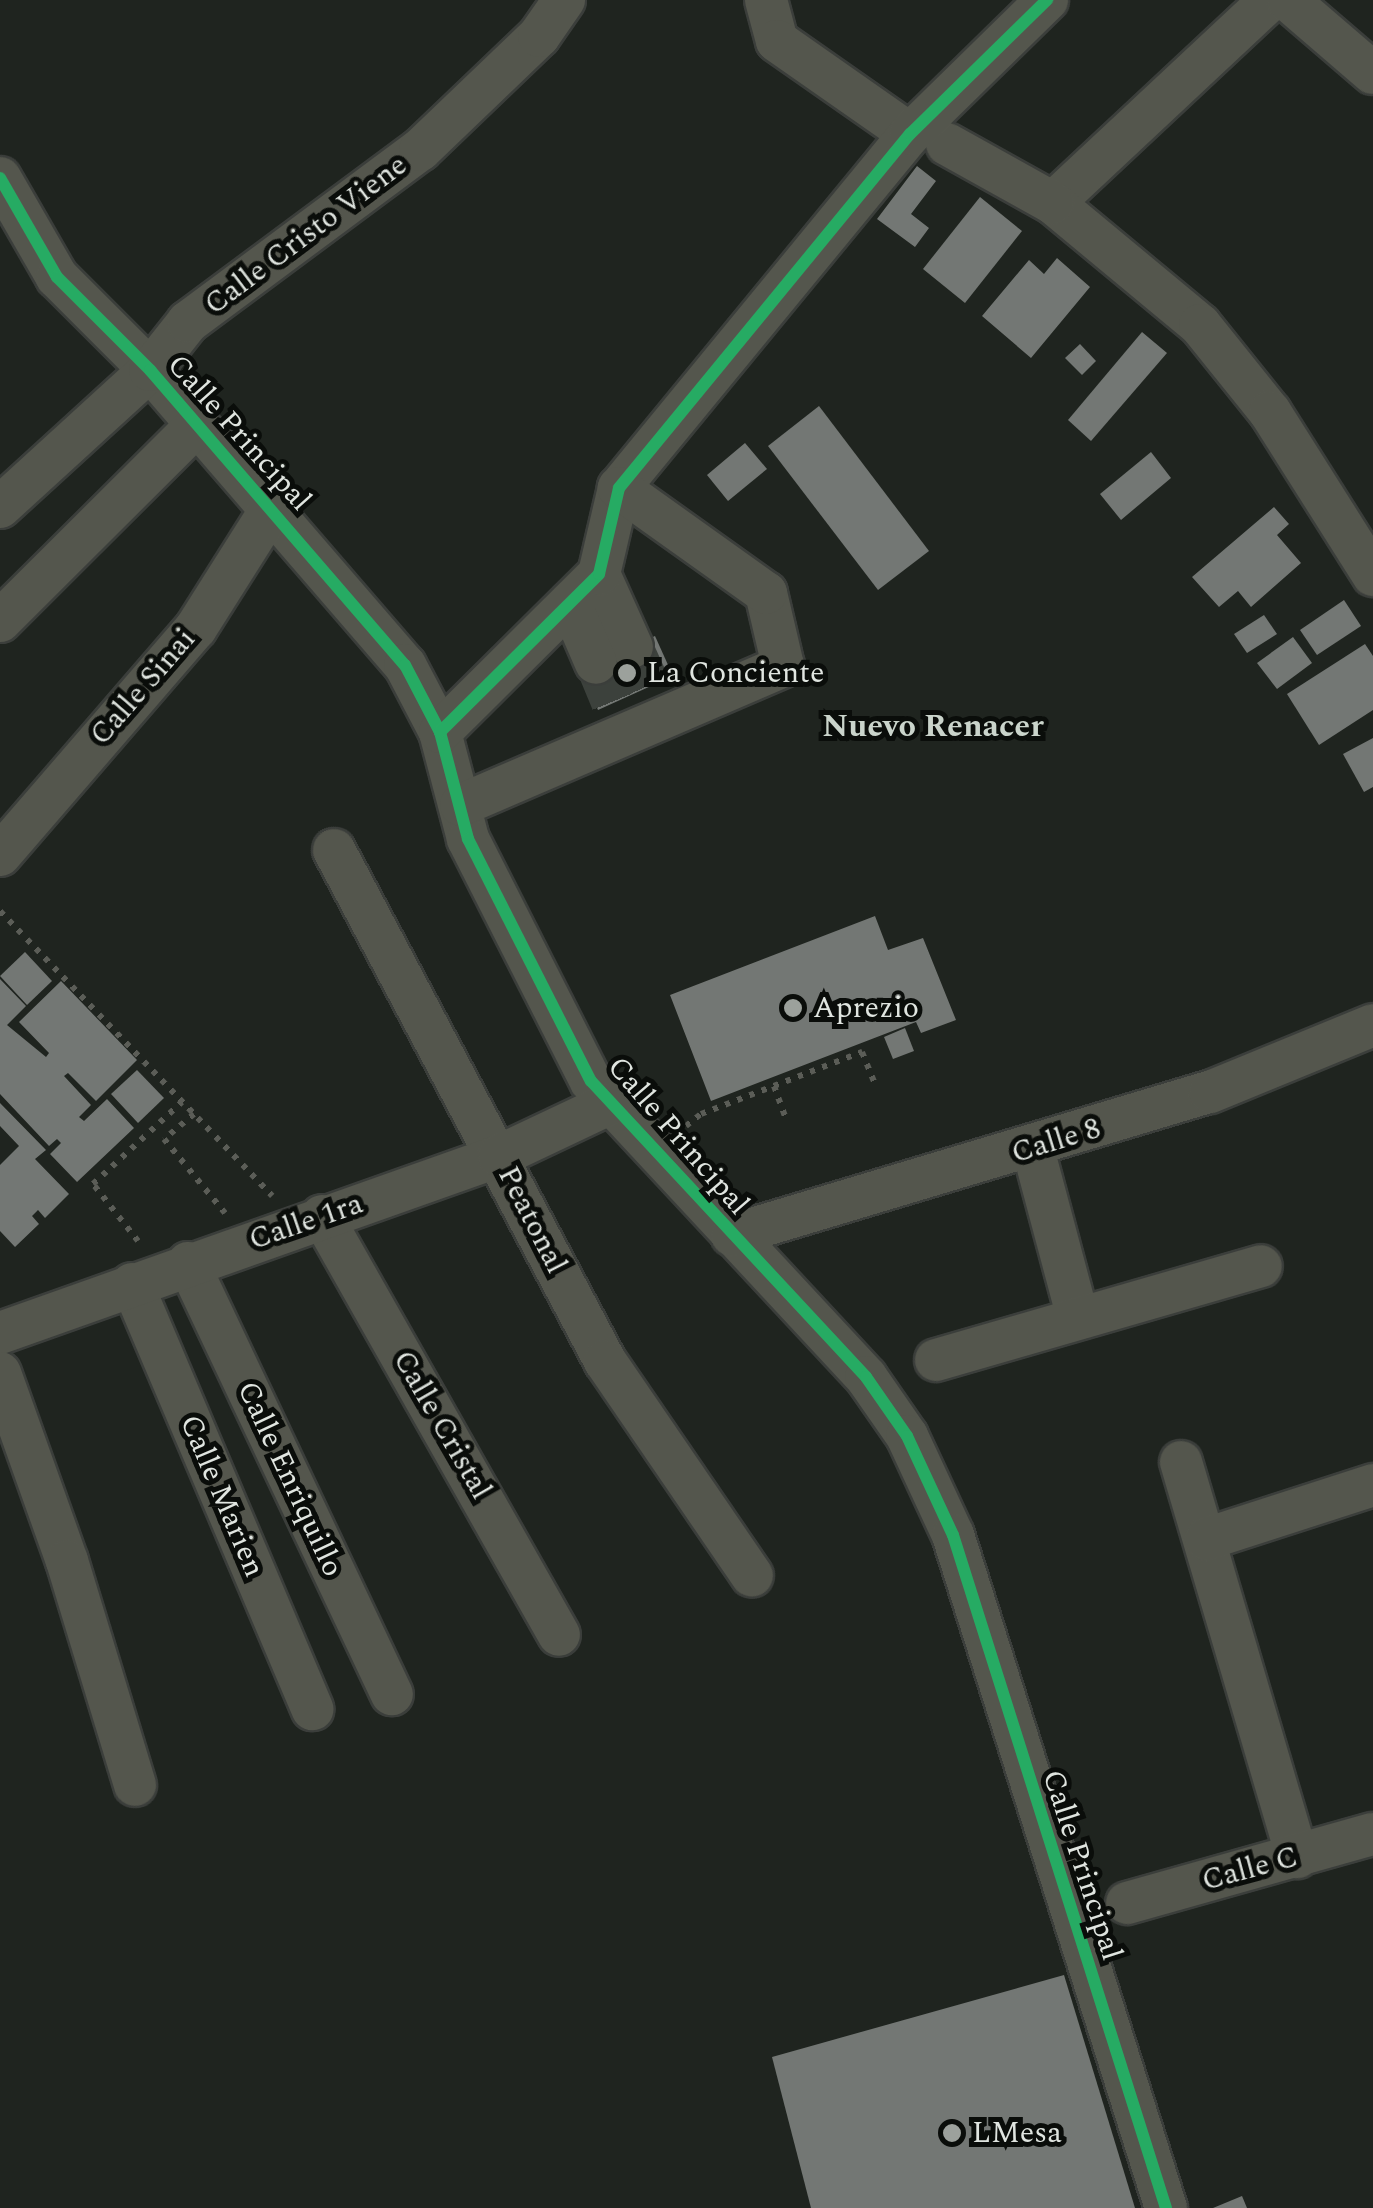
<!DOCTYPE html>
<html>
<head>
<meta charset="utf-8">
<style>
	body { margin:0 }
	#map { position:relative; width:1373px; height:2208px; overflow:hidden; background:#1f241f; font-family:Spectral,serif }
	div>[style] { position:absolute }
	.building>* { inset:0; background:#737774 }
	.minor-tunnel>* { height:42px; margin-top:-21px; transform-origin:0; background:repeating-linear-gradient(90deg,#3c413c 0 42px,transparent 0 63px) }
	.path>* { height:6px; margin-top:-3px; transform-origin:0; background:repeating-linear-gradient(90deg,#5b5d57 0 5px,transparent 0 13px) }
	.roads { filter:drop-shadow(2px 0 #3b3e3b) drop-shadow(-2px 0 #3b3e3b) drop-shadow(0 2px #3b3e3b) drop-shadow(0 -2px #3b3e3b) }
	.minor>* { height:42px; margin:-21px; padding:0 21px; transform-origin:21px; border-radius:21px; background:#54564d }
	.cycleway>* { height:12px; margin:-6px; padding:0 6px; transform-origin:6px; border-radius:6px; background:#26ab63 }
	.dots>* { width:28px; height:28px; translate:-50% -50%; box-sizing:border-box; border:5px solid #0a0d0a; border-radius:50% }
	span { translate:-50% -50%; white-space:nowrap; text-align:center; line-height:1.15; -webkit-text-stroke:10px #0a0d0a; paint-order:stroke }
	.street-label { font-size:30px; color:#e0e5e0 }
	.poi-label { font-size:30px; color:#e0e5e0 }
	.left { translate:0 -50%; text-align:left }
	.neighbourhood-label { font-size:32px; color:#cad4cb; font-weight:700 }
</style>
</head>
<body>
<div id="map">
	<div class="building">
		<i style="clip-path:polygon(917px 166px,936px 181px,911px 214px,929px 228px,915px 247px,877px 219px)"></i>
		<i style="clip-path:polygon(980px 197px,1022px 231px,965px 303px,923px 269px)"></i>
		<i style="clip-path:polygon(1057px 258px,1090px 287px,1031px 358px,982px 316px,1029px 260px,1044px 274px)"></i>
		<i style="clip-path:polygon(1142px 332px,1167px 353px,1091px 441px,1068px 420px)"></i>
		<i style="clip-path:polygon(1080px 344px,1096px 361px,1082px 375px,1065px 358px)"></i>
		<i style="clip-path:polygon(819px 406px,929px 551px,878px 590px,768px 446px)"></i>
		<i style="clip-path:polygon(745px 443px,767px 469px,728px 501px,707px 475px)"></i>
		<i style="clip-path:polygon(1151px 452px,1171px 478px,1121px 520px,1100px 494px)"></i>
		<i style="clip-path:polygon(1274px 507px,1289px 524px,1277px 535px,1301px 563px,1251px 607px,1238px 591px,1219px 607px,1192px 577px)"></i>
		<i style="clip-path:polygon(1344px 600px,1361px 626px,1317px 655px,1300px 630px)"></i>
		<i style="clip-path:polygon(1264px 615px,1277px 634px,1247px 653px,1234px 634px)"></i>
		<i style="clip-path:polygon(655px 636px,673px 676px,598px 710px,580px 670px)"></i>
		<i style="clip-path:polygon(1293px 637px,1312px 663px,1277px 689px,1257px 663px)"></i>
		<i style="clip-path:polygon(1365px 644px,1373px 656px,1373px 710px,1319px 745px,1287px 694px)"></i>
		<i style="clip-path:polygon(1373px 738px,1373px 787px,1364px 792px,1343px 754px)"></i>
		<i style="clip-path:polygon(875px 916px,888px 950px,923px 938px,956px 1020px,921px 1033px,916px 1022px,711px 1101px,670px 995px)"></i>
		<i style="clip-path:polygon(25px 952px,52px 981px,27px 1005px,0 976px)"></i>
		<i style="clip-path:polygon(0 979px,26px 1006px,7px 1025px,46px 1057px,49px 1053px,19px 1022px,61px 981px,137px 1060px,96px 1101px,68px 1073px,64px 1076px,91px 1105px,79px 1117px,84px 1121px,107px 1099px,134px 1128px,77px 1182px,50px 1154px,61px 1143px,57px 1139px,49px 1146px,0 1094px)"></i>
		<i style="clip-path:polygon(905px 1028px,914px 1051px,893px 1059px,884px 1037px)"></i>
		<i style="clip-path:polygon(137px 1070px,164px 1098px,138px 1123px,111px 1094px)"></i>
		<i style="clip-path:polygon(0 1103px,46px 1150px,35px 1159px,69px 1194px,45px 1218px,38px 1210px,32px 1216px,39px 1224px,15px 1247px,0 1231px,0 1165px,19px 1146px,0 1126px)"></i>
		<i style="clip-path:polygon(1064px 1975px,1135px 2208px,811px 2208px,772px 2057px)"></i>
		<i style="clip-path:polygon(1242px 2196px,1247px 2208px,1213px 2208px)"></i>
	</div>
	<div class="minor-tunnel">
		<i style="left:632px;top:647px;width:44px;rotate:65.8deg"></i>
		<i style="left:596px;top:663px;width:44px;rotate:67.5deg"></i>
	</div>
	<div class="path">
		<i style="left:0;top:911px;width:394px;rotate:46.3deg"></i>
		<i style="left:774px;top:1086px;width:35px;rotate:70deg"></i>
		<i style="left:194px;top:1114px;width:39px;rotate:140deg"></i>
		<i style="left:164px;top:1139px;width:96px;rotate:50.5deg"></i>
		<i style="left:686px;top:1126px;width:19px;rotate:-39deg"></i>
		<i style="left:701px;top:1114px;width:173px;rotate:-21.1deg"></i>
		<i style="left:862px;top:1052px;width:35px;rotate:68deg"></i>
		<i style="left:138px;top:1241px;width:73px;rotate:-128.3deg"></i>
		<i style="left:93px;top:1184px;width:121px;rotate:-42.7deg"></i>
	</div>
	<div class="roads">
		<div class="minor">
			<i style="left:766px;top:0;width:42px;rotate:75deg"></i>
			<i style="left:777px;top:41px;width:162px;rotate:35deg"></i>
			<i style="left:1270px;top:0;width:297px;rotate:136.9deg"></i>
			<i style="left:1053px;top:203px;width:191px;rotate:39.7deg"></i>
			<i style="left:1200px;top:325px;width:112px;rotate:51.2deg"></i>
			<i style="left:1270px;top:412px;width:193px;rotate:57.7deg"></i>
			<i style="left:1288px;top:0;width:112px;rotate:40.7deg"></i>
			<i style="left:947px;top:144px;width:121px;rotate:29.1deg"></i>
			<i style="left:0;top:178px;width:114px;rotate:60.1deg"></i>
			<i style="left:57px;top:277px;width:132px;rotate:45deg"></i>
			<i style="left:150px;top:370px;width:390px;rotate:49.2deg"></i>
			<i style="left:405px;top:665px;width:76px;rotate:62.4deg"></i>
			<i style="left:440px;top:732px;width:111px;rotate:75.3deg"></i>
			<i style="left:468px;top:839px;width:271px;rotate:63.1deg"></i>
			<i style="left:591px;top:1081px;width:404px;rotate:47.1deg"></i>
			<i style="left:866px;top:1377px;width:72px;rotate:55.2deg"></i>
			<i style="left:907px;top:1436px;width:109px;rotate:65.1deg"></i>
			<i style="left:953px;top:1535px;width:706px;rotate:72.44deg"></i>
			<i style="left:0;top:507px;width:203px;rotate:-42.4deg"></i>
			<i style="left:150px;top:370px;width:61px;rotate:-51.6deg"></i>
			<i style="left:188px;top:322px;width:289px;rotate:-36.6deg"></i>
			<i style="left:420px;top:150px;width:165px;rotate:-43.8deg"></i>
			<i style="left:539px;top:36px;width:44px;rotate:-55.2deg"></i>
			<i style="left:599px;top:574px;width:80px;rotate:65.7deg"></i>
			<i style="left:570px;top:603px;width:65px;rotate:66.6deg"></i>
			<i style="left:0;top:621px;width:279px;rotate:-44.9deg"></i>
			<i style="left:440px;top:732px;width:224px;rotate:-44.8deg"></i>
			<i style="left:599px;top:574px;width:88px;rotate:-76.9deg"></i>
			<i style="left:619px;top:488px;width:458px;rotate:-50.6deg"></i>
			<i style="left:910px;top:134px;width:192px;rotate:-44.4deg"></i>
			<i style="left:461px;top:805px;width:351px;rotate:-23.3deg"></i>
			<i style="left:783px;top:666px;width:75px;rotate:-103.1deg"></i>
			<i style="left:766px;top:593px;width:181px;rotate:-144.5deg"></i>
			<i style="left:334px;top:850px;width:578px;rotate:62.06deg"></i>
			<i style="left:605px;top:1361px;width:260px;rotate:55.6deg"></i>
			<i style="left:0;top:855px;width:300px;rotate:-49.2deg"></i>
			<i style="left:196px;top:628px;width:142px;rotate:-57.7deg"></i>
			<i style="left:1033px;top:1149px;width:175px;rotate:75.1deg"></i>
			<i style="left:322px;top:1216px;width:481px;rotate:60.5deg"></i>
			<i style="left:732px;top:1235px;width:499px;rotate:-16.7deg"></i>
			<i style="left:1210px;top:1092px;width:176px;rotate:-22.3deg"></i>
			<i style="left:188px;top:1263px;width:477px;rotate:64.7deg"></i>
			<i style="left:132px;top:1284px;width:462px;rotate:67deg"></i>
			<i style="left:0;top:1333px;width:529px;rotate:-19.53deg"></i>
			<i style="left:499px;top:1156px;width:122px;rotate:-25.3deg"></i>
			<i style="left:936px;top:1360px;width:338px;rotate:-16.1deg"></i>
			<i style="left:0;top:1373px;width:200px;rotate:70.4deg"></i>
			<i style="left:67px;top:1561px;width:234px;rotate:73.1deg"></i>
			<i style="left:1181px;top:1462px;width:412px;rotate:73.6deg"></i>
			<i style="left:1206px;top:1539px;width:176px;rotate:-17.9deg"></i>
			<i style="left:1127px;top:1903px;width:255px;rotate:-15.7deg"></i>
		</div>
	</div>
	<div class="cycleway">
		<i style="left:0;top:178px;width:114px;rotate:60.1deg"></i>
		<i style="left:57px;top:277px;width:132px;rotate:45deg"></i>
		<i style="left:150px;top:370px;width:390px;rotate:49.2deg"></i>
		<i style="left:405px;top:665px;width:76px;rotate:62.4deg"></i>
		<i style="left:440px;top:732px;width:111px;rotate:75.3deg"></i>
		<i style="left:468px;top:839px;width:271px;rotate:63.1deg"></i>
		<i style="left:591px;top:1081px;width:404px;rotate:47.1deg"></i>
		<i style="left:866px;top:1377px;width:72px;rotate:55.2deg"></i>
		<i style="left:907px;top:1436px;width:109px;rotate:65.1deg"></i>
		<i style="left:953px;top:1535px;width:706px;rotate:72.44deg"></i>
		<i style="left:440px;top:732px;width:224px;rotate:-44.8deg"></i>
		<i style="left:599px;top:574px;width:88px;rotate:-76.9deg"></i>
		<i style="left:619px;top:488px;width:458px;rotate:-50.6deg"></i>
		<i style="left:910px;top:134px;width:192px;rotate:-44.4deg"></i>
	</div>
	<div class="dots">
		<i style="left:627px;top:673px;background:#9ca19c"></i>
		<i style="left:793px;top:1008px;background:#9ca19c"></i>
		<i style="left:952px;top:2133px;background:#9ca19c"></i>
	</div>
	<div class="street-label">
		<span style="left:306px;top:235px;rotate:-37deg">Calle Cristo Viene</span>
		<span style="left:239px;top:433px;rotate:48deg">Calle Principal</span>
		<span style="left:143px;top:687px;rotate:-49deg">Calle Sinai</span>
		<span style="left:678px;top:1136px;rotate:49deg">Calle Principal</span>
		<span style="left:1056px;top:1141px;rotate:-17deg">Calle 8</span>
		<span style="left:532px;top:1220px;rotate:63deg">Peatonal</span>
		<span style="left:306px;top:1222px;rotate:-19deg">Calle 1ra</span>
		<span style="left:442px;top:1425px;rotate:60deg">Calle Cristal</span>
		<span style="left:290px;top:1479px;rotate:65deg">Calle Enriquillo</span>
		<span style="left:222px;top:1496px;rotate:67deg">Calle Marien</span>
		<span style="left:1082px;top:1865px;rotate:72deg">Calle Principal</span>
		<span style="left:1250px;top:1869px;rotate:-15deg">Calle C</span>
	</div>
	<div class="poi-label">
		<span class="left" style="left:647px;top:673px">La Conciente</span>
		<span class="left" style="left:813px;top:1008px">Aprezio</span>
		<span class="left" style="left:972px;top:2133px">LMesa</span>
	</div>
	<div class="neighbourhood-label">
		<span style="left:933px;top:727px">Nuevo Renacer</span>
	</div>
</div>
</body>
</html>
